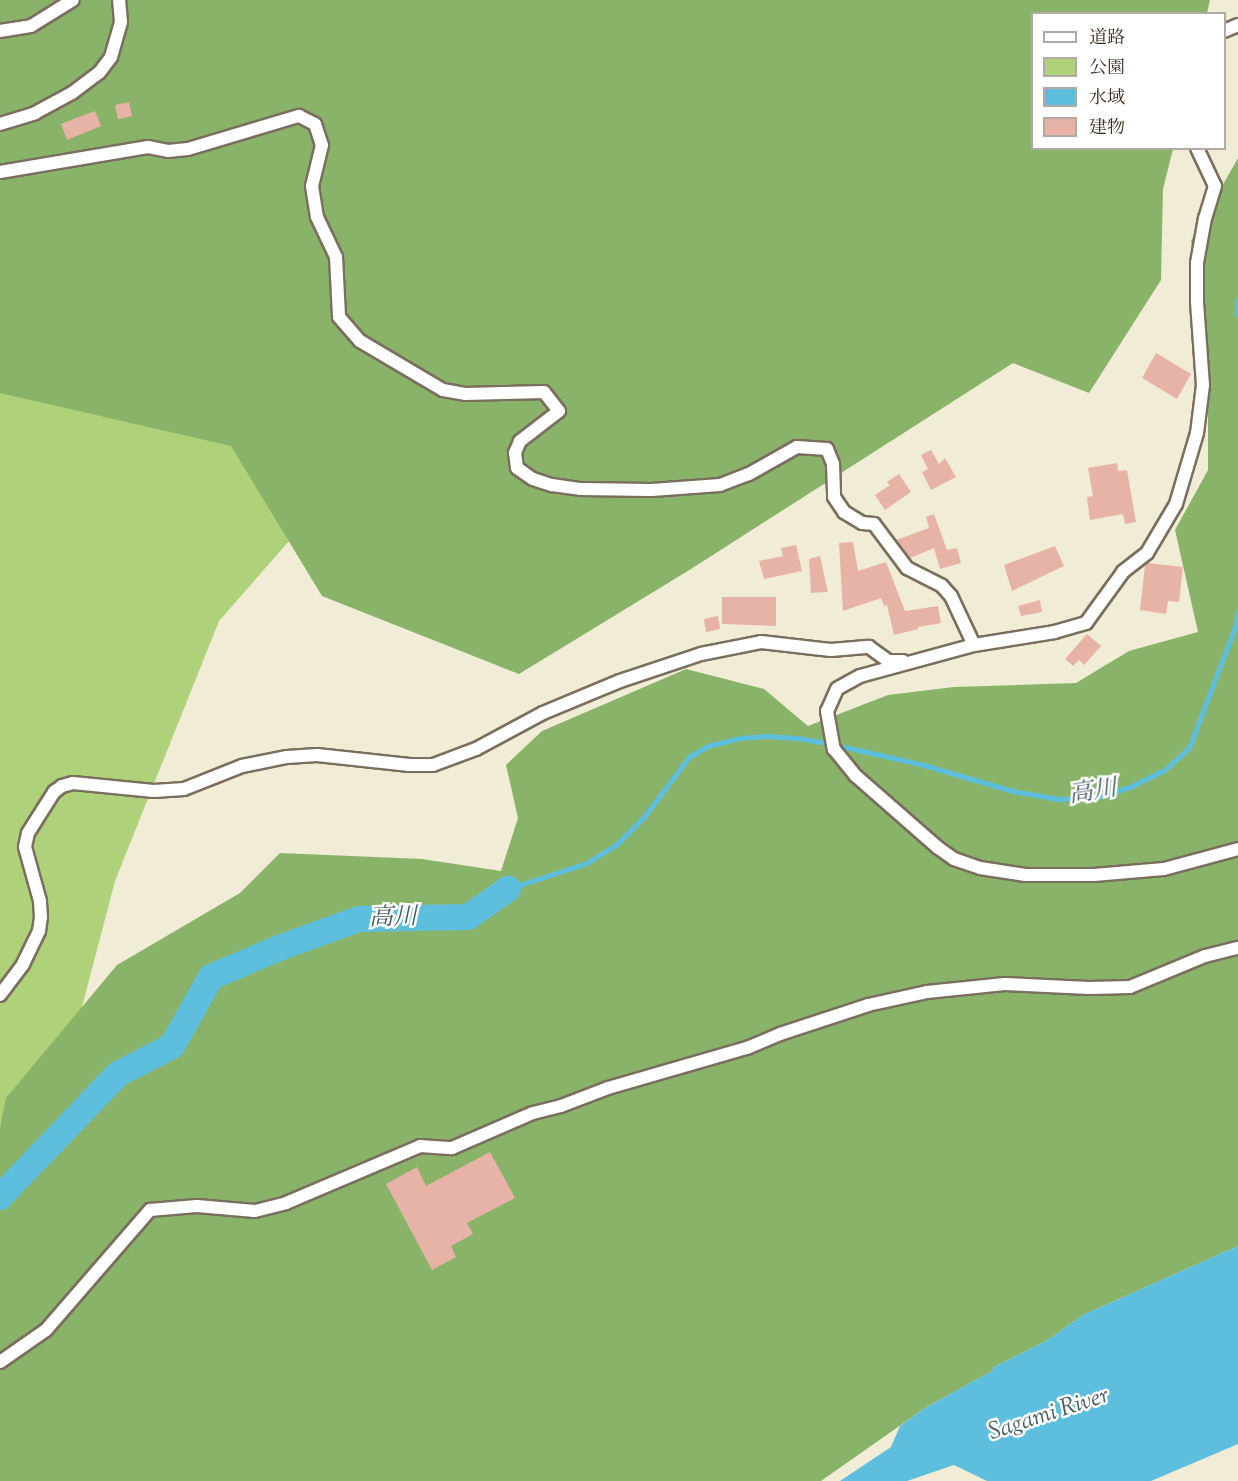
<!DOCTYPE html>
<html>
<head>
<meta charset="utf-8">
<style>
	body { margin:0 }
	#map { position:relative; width:1238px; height:1481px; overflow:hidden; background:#f0ecd5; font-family:"Sorts Mill Goudy","Noto Serif JP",serif }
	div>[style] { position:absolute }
	.green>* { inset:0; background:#aed17a }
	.forest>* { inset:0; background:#8ab36a }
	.water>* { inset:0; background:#5ebedd }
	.stream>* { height:4.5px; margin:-2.25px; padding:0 2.25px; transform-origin:2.25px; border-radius:2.25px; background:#5ebedd }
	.river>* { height:26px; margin:-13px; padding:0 13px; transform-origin:13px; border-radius:13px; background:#5ebedd }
	.building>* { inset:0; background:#e7b3a6 }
	.roads { filter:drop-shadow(2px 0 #7a6e5e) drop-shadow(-2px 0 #7a6e5e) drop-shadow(0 2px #7a6e5e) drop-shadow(0 -2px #7a6e5e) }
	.street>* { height:12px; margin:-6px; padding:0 6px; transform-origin:6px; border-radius:6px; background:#fff }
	span { translate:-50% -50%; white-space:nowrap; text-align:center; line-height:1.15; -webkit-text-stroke:5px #fff; paint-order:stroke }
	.water-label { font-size:24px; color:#475e61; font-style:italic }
	.legend { position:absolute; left:1031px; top:12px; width:195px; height:138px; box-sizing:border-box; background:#fff; border:2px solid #b1aaa5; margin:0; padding:8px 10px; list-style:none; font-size:18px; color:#3b2a1e }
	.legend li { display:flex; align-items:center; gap:12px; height:30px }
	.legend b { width:30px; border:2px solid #b1aaa5 }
</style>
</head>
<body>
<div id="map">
	<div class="green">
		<i style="clip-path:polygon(0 362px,339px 484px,219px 621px,115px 881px,24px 1228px,0 1253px)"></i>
	</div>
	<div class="forest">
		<i style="clip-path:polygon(0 0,1210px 0,1207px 13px,1032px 14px,1032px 148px,1173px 149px,1163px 189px,1161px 280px,1089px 393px,1013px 363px,691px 569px,519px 674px,322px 596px,231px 446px,0 393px)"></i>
		<i style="clip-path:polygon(1238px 158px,1238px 1246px,1083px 1315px,1048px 1340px,994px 1367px,992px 1371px,925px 1408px,821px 1481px,0 1481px,0 1129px,6px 1098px,117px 965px,240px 893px,280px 853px,422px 859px,501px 871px,518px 818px,506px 765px,542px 731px,686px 669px,764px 689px,808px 726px,888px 695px,954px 687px,1076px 683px,1129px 651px,1198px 632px,1175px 530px,1208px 470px,1208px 377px,1191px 241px)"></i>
	</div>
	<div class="water">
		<i style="clip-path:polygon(1238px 1246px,1238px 1444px,1151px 1481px,987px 1481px,954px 1465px,907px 1481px,840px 1481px,891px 1447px,900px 1426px,925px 1408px,992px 1371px,994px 1367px,1048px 1340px,1083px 1315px)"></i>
	</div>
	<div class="stream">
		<i style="left:1238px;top:300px;width:14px;rotate:90deg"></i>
		<i style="left:845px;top:747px;width:81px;rotate:12.8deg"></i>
		<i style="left:924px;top:765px;width:93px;rotate:16.3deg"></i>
		<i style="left:1013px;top:791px;width:47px;rotate:9.9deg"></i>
		<i style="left:1059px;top:799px;width:38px;rotate:-3deg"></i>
		<i style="left:1097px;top:797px;width:37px;rotate:-17deg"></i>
		<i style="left:1132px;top:786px;width:37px;rotate:-26deg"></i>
		<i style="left:1165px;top:770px;width:33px;rotate:-43deg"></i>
		<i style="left:1189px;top:748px;width:133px;rotate:-69.2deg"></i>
		<i style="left:1236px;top:624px;width:12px;rotate:-81deg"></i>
		<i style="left:508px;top:889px;width:83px;rotate:-18.2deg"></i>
		<i style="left:587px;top:863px;width:36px;rotate:-32deg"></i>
		<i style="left:617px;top:844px;width:38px;rotate:-45deg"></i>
		<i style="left:644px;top:817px;width:75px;rotate:-53.1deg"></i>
		<i style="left:689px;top:757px;width:22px;rotate:-30deg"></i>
		<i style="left:708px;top:746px;width:33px;rotate:-14deg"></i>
		<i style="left:740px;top:738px;width:27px;rotate:-4deg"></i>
		<i style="left:767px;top:736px;width:31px;rotate:4deg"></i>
		<i style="left:798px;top:738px;width:34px;rotate:10deg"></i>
	</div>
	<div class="river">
		<i style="left:0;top:1197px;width:170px;rotate:-46.2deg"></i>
		<i style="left:118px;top:1074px;width:61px;rotate:-27.4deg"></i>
		<i style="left:172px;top:1046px;width:79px;rotate:-60.5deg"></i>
		<i style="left:211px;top:977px;width:74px;rotate:-23.1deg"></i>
		<i style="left:279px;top:948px;width:85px;rotate:-19.9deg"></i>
		<i style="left:359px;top:919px;width:109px;rotate:-1.1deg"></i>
		<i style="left:468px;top:917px;width:49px;rotate:-35deg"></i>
	</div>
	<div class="building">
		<i style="clip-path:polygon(129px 102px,132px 116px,118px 119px,115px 105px)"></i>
		<i style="clip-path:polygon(95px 111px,101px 126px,67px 140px,61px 124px)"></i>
		<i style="clip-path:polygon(1156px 353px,1191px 374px,1177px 399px,1142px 378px)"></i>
		<i style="clip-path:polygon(931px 450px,939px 464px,945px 458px,956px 477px,931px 490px,922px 472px,928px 469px,921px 455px)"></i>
		<i style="clip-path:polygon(1117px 463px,1118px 471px,1127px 470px,1136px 522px,1125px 524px,1123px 514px,1090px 520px,1087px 497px,1093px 496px,1088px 468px)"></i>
		<i style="clip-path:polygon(899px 474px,911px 492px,885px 510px,875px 495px,890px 485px,887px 482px)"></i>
		<i style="clip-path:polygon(934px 514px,947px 550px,957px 548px,961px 563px,940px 569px,934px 548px,910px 558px,896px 540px,929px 528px,926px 517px)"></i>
		<i style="clip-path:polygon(853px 542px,858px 571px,886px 562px,905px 611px,938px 606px,941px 623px,918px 627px,918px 629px,894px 635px,887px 605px,884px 606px,881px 598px,843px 611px,839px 543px)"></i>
		<i style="clip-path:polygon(796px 545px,802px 571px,764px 579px,759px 561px,783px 556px,781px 548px)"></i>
		<i style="clip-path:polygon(1055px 546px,1064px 566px,1012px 591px,1004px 565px)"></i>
		<i style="clip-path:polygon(820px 556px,828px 592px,811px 593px,809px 559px)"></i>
		<i style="clip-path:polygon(1148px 563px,1183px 567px,1179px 602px,1168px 601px,1166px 614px,1140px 610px,1145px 565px)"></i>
		<i style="clip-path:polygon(722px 597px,776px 597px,776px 626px,722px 624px)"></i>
		<i style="clip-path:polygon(1040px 600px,1042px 612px,1021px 616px,1018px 606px)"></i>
		<i style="clip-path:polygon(718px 616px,720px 629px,706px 632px,704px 619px)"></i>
		<i style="clip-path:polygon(1087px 634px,1101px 646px,1084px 665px,1079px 660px,1073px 666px,1065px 659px)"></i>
		<i style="clip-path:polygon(490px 1152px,515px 1198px,467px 1223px,473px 1234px,451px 1246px,456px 1257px,432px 1270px,386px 1184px,417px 1167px,426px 1186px)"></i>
	</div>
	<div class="roads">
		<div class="street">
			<i style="left:0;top:31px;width:31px;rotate:-9deg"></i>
			<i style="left:31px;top:26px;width:49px;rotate:-31.8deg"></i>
			<i style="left:1224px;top:31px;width:15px;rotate:-23deg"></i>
			<i style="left:0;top:124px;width:37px;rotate:-17deg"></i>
			<i style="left:35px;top:113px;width:42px;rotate:-28.4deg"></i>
			<i style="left:72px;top:93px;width:34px;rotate:-37deg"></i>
			<i style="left:99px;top:73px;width:20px;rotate:-53deg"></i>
			<i style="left:111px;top:57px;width:36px;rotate:-74deg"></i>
			<i style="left:121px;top:22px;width:22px;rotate:-95deg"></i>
			<i style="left:1197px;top:148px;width:42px;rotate:64.7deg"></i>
			<i style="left:1215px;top:186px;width:34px;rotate:107deg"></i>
			<i style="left:1205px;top:218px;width:46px;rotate:100.1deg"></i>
			<i style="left:1197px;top:263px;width:39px;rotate:90deg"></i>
			<i style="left:1197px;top:302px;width:83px;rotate:85.9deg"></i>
			<i style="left:1203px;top:385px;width:48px;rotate:97.1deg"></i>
			<i style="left:1197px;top:433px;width:74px;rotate:106.5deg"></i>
			<i style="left:1176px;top:504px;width:57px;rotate:120.6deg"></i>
			<i style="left:1147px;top:553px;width:31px;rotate:142deg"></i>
			<i style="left:1123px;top:572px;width:63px;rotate:126deg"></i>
			<i style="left:1086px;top:623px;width:32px;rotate:164deg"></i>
			<i style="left:1055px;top:632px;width:82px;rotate:170.9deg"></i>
			<i style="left:974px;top:645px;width:118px;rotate:164.8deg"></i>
			<i style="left:860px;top:676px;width:26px;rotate:151deg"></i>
			<i style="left:837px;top:689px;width:24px;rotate:114deg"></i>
			<i style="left:827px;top:711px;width:39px;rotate:80deg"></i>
			<i style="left:834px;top:749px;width:35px;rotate:51deg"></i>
			<i style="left:856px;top:776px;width:108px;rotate:41.2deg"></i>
			<i style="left:937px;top:847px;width:21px;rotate:35deg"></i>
			<i style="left:954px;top:859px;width:28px;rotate:19deg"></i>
			<i style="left:980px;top:868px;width:46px;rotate:8.8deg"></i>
			<i style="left:1025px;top:875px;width:69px"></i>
			<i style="left:1094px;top:875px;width:70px;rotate:-4.9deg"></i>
			<i style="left:1164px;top:869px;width:77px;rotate:-15.1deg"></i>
			<i style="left:0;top:172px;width:150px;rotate:-9.6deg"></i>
			<i style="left:148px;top:147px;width:20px;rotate:11deg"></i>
			<i style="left:168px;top:151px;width:20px;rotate:-6deg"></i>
			<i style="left:188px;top:149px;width:116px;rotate:-16.6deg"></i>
			<i style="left:299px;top:116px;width:18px;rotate:27deg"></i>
			<i style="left:315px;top:124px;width:22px;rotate:72deg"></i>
			<i style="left:322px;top:145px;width:42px;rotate:103.7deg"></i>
			<i style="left:312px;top:186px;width:31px;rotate:81deg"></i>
			<i style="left:317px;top:217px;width:44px;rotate:64.6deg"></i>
			<i style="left:336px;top:257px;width:60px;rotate:87.1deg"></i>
			<i style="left:339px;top:317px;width:32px;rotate:49deg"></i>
			<i style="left:360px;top:341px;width:96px;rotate:30.6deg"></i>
			<i style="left:443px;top:390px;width:22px;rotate:10deg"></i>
			<i style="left:465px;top:394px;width:79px;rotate:-1.5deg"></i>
			<i style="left:544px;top:392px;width:24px;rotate:52deg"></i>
			<i style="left:559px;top:411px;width:49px;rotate:142.4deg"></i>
			<i style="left:520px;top:441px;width:13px;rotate:113deg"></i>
			<i style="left:515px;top:453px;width:15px;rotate:82deg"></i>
			<i style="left:517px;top:468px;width:19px;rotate:35deg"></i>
			<i style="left:533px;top:479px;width:20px;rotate:18deg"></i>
			<i style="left:552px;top:485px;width:28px;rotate:8deg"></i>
			<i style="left:580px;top:489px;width:72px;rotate:0.8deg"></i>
			<i style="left:652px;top:490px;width:68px;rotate:-4.2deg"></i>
			<i style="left:720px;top:485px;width:31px;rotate:-21deg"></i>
			<i style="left:749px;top:474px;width:55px;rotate:-29.4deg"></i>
			<i style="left:797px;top:447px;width:30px;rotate:4deg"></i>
			<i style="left:827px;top:449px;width:16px;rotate:68deg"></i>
			<i style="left:833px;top:464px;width:33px;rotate:88deg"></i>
			<i style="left:834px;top:497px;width:18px;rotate:56deg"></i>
			<i style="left:844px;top:512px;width:21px;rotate:31deg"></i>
			<i style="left:862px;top:523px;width:12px;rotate:5deg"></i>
			<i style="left:874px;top:524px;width:55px;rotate:53.1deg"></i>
			<i style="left:907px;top:568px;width:39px;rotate:27deg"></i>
			<i style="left:942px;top:586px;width:13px;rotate:48deg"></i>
			<i style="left:951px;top:596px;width:54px;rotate:64.9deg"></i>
			<i style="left:0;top:995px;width:39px;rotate:-53deg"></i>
			<i style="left:23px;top:964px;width:37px;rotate:-64deg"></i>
			<i style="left:39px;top:931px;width:14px;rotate:-82deg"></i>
			<i style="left:41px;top:917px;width:16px;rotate:-94deg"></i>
			<i style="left:40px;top:901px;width:56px;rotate:-105.5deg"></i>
			<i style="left:25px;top:847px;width:14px;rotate:-78deg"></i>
			<i style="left:28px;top:833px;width:49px;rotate:-57.6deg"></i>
			<i style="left:54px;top:792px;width:10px;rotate:-37deg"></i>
			<i style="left:62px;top:786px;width:11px;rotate:-15deg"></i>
			<i style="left:73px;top:783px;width:81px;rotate:5.6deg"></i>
			<i style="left:154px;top:791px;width:30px;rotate:-4deg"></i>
			<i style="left:184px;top:789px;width:62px;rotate:-21.6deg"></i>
			<i style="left:242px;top:766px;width:46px;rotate:-11.3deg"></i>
			<i style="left:287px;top:757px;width:30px;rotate:-4deg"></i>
			<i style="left:317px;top:755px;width:93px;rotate:6.2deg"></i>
			<i style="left:409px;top:765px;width:24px"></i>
			<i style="left:433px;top:765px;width:46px;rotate:-20.4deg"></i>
			<i style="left:476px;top:749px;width:76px;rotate:-28.2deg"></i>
			<i style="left:543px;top:713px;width:83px;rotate:-22.6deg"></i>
			<i style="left:620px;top:681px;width:85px;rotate:-18.4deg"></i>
			<i style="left:701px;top:654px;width:61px;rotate:-11.3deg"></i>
			<i style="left:761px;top:642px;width:70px;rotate:6.5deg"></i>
			<i style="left:831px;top:650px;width:38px;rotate:-5deg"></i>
			<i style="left:869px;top:647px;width:24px;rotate:36deg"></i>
			<i style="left:888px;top:661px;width:15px"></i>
			<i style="left:0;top:1362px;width:56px;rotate:-34.8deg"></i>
			<i style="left:46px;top:1330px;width:159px;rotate:-49.1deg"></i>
			<i style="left:150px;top:1210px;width:47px;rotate:-4.9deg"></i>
			<i style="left:197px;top:1206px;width:58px;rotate:4.9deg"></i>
			<i style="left:255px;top:1211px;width:32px;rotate:-14deg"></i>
			<i style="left:286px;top:1203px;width:146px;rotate:-23deg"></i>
			<i style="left:420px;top:1146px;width:32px;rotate:4deg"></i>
			<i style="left:452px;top:1148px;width:88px;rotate:-23.4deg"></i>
			<i style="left:533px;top:1113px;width:29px;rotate:-14deg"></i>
			<i style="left:561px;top:1106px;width:50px;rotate:-21deg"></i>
			<i style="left:608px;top:1088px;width:145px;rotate:-16.1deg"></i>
			<i style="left:747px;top:1048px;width:36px;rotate:-23deg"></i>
			<i style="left:780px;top:1034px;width:93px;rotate:-18.2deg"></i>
			<i style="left:868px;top:1005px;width:60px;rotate:-12.4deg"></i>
			<i style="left:927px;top:992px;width:78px;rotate:-5.9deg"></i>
			<i style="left:1005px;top:984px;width:84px;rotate:2.7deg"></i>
			<i style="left:1089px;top:988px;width:41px;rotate:-1.4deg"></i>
			<i style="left:1130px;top:987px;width:81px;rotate:-22.5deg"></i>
			<i style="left:1205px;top:956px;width:34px;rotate:-14deg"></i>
		</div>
	</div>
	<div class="water-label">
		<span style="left:1093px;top:793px;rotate:-9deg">高川</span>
		<span style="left:393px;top:919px;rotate:-2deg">高川</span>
		<span style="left:1049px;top:1415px;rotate:-18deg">Sagami River</span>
	</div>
	<ul class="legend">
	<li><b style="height:8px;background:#fff"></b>道路</li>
	<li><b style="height:16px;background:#aed17a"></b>公園</li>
	<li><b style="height:16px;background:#5ebedd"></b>水域</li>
	<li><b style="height:16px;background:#e7b3a6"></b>建物</li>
	</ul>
</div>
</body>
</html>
